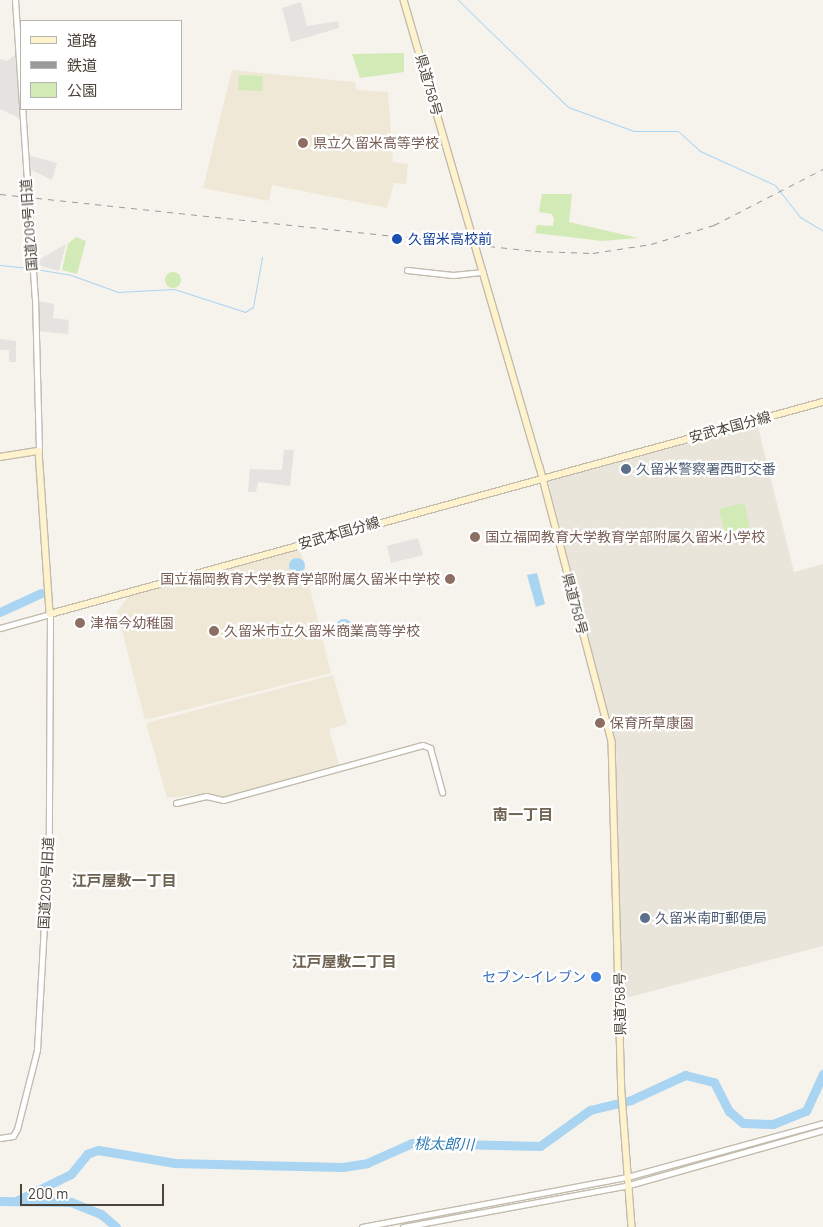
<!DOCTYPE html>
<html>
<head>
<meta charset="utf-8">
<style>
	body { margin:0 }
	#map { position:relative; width:823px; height:1227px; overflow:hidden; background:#f6f3ec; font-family:Barlow,"Noto Sans JP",sans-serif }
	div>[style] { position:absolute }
	.residential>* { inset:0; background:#eae5da }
	.education>* { inset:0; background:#efe8d6 }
	.green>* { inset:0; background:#d2eab5 }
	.round { border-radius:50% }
	.parking>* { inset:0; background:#e5e3e0 }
	.water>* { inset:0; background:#a9d4f2 }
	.stream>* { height:1px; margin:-0.5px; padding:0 0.5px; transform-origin:0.5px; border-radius:0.5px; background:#a9d4f2 }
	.river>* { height:9px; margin:-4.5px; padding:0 4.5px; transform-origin:4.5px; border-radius:4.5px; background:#a9d4f2 }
	.roads { filter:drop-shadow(1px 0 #c2bbae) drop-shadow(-1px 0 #c2bbae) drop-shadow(0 1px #c2bbae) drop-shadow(0 -1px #c2bbae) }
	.tertiary>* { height:5px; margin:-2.5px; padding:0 2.5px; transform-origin:2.5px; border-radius:2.5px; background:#fff }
	.secondary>* { height:5.5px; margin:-2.75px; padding:0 2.75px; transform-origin:2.75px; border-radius:2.75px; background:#fff3cd }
	.rail>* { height:1px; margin-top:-0.5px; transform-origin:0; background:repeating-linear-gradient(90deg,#9a9a9a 0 6px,transparent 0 12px) }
	.dots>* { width:14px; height:14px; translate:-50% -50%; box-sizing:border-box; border:2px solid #fff; border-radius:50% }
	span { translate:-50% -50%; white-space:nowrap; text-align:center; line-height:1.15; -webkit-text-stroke:4.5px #fff; paint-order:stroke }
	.street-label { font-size:14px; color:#4b4439 }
	.education-label { font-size:14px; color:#785e54 }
	.left { translate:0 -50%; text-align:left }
	.right { translate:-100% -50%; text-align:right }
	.transit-label { font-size:14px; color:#164399 }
	.service-label { font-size:14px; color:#4e5e75 }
	.shop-label { font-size:14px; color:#366cbe }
	.neighbourhood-label { font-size:15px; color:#6e6250; font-weight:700 }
	.water-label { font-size:15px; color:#2e7ab2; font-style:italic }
	.legend { position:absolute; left:20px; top:20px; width:162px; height:90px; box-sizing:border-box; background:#fff; border:1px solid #b7b4b0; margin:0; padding:6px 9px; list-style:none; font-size:15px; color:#4b4439 }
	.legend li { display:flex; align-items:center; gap:10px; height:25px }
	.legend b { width:25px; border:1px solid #b7b4b0 }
	.scale { position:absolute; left:20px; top:1184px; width:144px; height:22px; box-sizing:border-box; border:2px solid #4b4439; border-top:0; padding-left:6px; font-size:15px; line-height:18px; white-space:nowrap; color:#4b4439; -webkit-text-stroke:4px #fff; paint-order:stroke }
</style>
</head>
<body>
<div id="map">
	<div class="residential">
		<i style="clip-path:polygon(757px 423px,794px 572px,823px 564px,823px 946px,622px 999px,616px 746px,548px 480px)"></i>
	</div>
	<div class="education">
		<i style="clip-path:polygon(232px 70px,355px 82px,357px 90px,388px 92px,393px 162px,408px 164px,406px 184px,394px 183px,387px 208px,272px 185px,269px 201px,203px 188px)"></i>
		<i style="clip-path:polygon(300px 548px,331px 673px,145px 720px,117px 612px,128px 597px)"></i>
		<i style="clip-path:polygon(333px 675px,347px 724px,329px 729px,339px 765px,223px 797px,208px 793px,167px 798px,146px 723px)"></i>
	</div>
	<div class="green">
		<i style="clip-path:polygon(404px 53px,404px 72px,360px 78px,352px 54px)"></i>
		<i style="clip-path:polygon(239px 75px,263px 76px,262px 91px,238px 90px)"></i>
		<i style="clip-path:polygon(542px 194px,572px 194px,569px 222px,638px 238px,602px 241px,535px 233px,537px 225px,553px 226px,554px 219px,552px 214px,539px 212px)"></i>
		<i style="clip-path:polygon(76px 237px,86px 241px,77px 274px,62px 270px,68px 244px)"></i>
		<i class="round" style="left:165px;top:272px;width:16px;height:16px"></i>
		<i style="clip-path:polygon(744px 503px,750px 528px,725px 534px,719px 509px)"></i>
	</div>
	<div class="parking">
		<i style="clip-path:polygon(301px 2px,307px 26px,338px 21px,339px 28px,291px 42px,282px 8px)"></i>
		<i style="clip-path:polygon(16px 54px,19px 114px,19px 118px,0 109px,0 59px,7px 61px)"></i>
		<i style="clip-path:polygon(27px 155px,57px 163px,52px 180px,29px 169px)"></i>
		<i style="clip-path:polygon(66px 244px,59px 271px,38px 265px,40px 259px)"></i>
		<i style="clip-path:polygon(37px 301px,54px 304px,53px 318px,69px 320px,68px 334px,37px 331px)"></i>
		<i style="clip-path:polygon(0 339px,16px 341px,16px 362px,9px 362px,9px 350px,0 350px)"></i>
		<i style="clip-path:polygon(284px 450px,294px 450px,290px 486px,258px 482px,256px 492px,248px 492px,250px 469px,282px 470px)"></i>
		<i style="clip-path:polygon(418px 538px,423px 555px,391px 563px,387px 546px)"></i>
	</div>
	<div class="water">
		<i class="round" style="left:289px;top:558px;width:16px;height:16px"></i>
		<i style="clip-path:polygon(537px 573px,545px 604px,536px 607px,527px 575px)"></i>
		<i class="round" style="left:336px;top:619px;width:16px;height:16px"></i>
	</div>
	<div class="stream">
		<i style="left:458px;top:0;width:153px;rotate:44.2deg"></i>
		<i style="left:568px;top:107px;width:70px;rotate:20deg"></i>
		<i style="left:634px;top:131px;width:44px"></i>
		<i style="left:678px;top:131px;width:30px;rotate:42deg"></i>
		<i style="left:700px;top:151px;width:82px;rotate:24.4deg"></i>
		<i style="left:775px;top:185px;width:41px;rotate:52deg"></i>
		<i style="left:800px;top:217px;width:27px;rotate:31deg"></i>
		<i style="left:0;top:265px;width:31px;rotate:6deg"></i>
		<i style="left:35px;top:269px;width:36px;rotate:9deg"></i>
		<i style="left:71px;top:275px;width:50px;rotate:19.9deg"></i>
		<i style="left:118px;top:292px;width:56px;rotate:-3.1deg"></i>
		<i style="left:174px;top:289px;width:75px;rotate:17.9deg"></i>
		<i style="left:245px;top:312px;width:9px;rotate:-32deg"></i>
		<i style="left:253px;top:307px;width:51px;rotate:-79.8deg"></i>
	</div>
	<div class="river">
		<i style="left:0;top:612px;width:45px;rotate:-24.9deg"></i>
		<i style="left:18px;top:1200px;width:59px;rotate:-26.1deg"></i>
		<i style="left:71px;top:1174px;width:26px;rotate:-51deg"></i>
		<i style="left:87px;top:1154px;width:12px;rotate:-20deg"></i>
		<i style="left:98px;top:1150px;width:78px;rotate:9.6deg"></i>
		<i style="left:175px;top:1163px;width:168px;rotate:1.4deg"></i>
		<i style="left:343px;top:1167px;width:24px;rotate:-9deg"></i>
		<i style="left:367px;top:1163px;width:49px;rotate:-24deg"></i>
		<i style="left:412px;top:1143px;width:128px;rotate:1.3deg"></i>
		<i style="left:540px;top:1146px;width:62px;rotate:-35.8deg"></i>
		<i style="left:590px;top:1110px;width:42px;rotate:-13.7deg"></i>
		<i style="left:631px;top:1100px;width:60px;rotate:-24.8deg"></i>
		<i style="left:685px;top:1075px;width:30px;rotate:14deg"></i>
		<i style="left:714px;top:1082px;width:33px;rotate:63deg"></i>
		<i style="left:729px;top:1111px;width:18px;rotate:41deg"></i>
		<i style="left:743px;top:1123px;width:30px;rotate:2deg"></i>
		<i style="left:773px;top:1124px;width:35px;rotate:-22deg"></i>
		<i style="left:806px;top:1111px;width:41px;rotate:-65.3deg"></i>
		<i style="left:0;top:1201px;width:71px;rotate:0.8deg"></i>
		<i style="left:71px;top:1202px;width:32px;rotate:22deg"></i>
		<i style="left:101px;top:1214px;width:20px;rotate:41deg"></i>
	</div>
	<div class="roads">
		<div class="tertiary">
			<i style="left:15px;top:0;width:299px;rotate:86.2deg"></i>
			<i style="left:35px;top:298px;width:153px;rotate:88.5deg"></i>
			<i style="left:407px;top:270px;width:46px;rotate:6.2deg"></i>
			<i style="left:453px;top:275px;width:30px;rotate:-6deg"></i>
			<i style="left:0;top:628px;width:52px;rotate:-15.6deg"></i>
			<i style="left:50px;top:614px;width:221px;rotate:90.3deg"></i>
			<i style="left:49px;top:835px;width:215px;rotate:93.2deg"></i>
			<i style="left:37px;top:1050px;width:81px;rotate:104.2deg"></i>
			<i style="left:17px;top:1129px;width:8px;rotate:120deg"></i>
			<i style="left:13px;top:1136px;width:13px;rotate:171deg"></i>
			<i style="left:176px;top:803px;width:31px;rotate:-13deg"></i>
			<i style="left:206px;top:796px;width:17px;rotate:13deg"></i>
			<i style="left:223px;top:800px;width:207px;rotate:-15.4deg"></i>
			<i style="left:423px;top:745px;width:8px;rotate:23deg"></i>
			<i style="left:430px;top:748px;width:46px;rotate:74.7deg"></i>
			<i style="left:362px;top:1227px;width:270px;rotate:-10.7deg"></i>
			<i style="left:627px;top:1177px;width:203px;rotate:-15.4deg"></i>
			<i style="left:403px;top:1227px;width:230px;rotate:-10.5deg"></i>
			<i style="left:629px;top:1185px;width:202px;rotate:-15.8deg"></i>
		</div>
		<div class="secondary">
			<i style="left:404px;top:0;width:486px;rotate:73.8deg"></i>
			<i style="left:540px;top:467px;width:284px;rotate:75.3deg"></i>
			<i style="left:612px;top:742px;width:352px;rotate:88.4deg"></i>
			<i style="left:622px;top:1094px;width:133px;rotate:85.7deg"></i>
			<i style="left:0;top:457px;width:39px;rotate:-9deg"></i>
			<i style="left:39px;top:451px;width:163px;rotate:86.1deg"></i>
			<i style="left:50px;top:614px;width:802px;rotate:-15.34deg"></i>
		</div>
	</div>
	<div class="rail">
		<i style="left:0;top:194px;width:538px;rotate:6.08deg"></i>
		<i style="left:535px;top:251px;width:58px;rotate:2deg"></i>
		<i style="left:593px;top:253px;width:59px;rotate:-8.8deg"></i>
		<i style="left:651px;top:244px;width:66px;rotate:-16.8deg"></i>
		<i style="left:714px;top:225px;width:123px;rotate:-27.2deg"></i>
	</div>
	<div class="dots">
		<i style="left:303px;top:143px;background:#8d6e63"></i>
		<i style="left:397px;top:239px;background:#1a4fb4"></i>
		<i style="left:626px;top:469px;background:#5c6f8a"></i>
		<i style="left:475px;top:537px;background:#8d6e63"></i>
		<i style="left:450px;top:579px;background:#8d6e63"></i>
		<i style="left:80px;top:623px;background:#8d6e63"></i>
		<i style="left:214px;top:631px;background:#8d6e63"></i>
		<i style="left:600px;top:723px;background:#8d6e63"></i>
		<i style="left:645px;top:918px;background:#5c6f8a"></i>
		<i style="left:596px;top:977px;background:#3f7fe0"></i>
	</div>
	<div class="street-label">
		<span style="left:429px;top:85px;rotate:74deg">県道758号</span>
		<span style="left:29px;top:225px;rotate:-94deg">国道209号旧道</span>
		<span style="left:730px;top:427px;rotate:-15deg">安武本国分線</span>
		<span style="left:339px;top:533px;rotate:-16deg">安武本国分線</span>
		<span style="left:575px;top:604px;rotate:75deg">県道758号</span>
		<span style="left:46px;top:883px;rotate:-87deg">国道209号旧道</span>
		<span style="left:620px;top:1004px;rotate:-91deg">県道758号</span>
	</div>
	<div class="education-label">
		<span class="left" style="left:313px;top:143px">県立久留米高等学校</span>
		<span class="left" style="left:485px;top:537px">国立福岡教育大学教育学部附属久留米小学校</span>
		<span class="right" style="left:440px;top:579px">国立福岡教育大学教育学部附属久留米中学校</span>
		<span class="left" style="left:90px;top:623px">津福今幼稚園</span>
		<span class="left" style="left:224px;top:631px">久留米市立久留米商業高等学校</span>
		<span class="left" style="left:610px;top:723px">保育所草康園</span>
	</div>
	<div class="transit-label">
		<span class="left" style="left:408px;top:239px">久留米高校前</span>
	</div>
	<div class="service-label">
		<span class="left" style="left:636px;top:469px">久留米警察署西町交番</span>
		<span class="left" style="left:655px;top:918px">久留米南町郵便局</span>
	</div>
	<div class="shop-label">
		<span class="right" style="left:586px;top:977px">セブン-イレブン</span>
	</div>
	<div class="neighbourhood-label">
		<span style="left:523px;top:815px">南一丁目</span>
		<span style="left:124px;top:881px">江戸屋敷一丁目</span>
		<span style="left:344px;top:962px">江戸屋敷二丁目</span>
	</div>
	<div class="water-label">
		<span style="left:444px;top:1144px;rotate:1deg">桃太郎川</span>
	</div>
	<ul class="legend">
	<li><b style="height:6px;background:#fff3cd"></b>道路</li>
	<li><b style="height:6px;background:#9a9a9a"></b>鉄道</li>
	<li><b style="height:14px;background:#d2eab5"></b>公園</li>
	</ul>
	<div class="scale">200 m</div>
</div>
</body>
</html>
